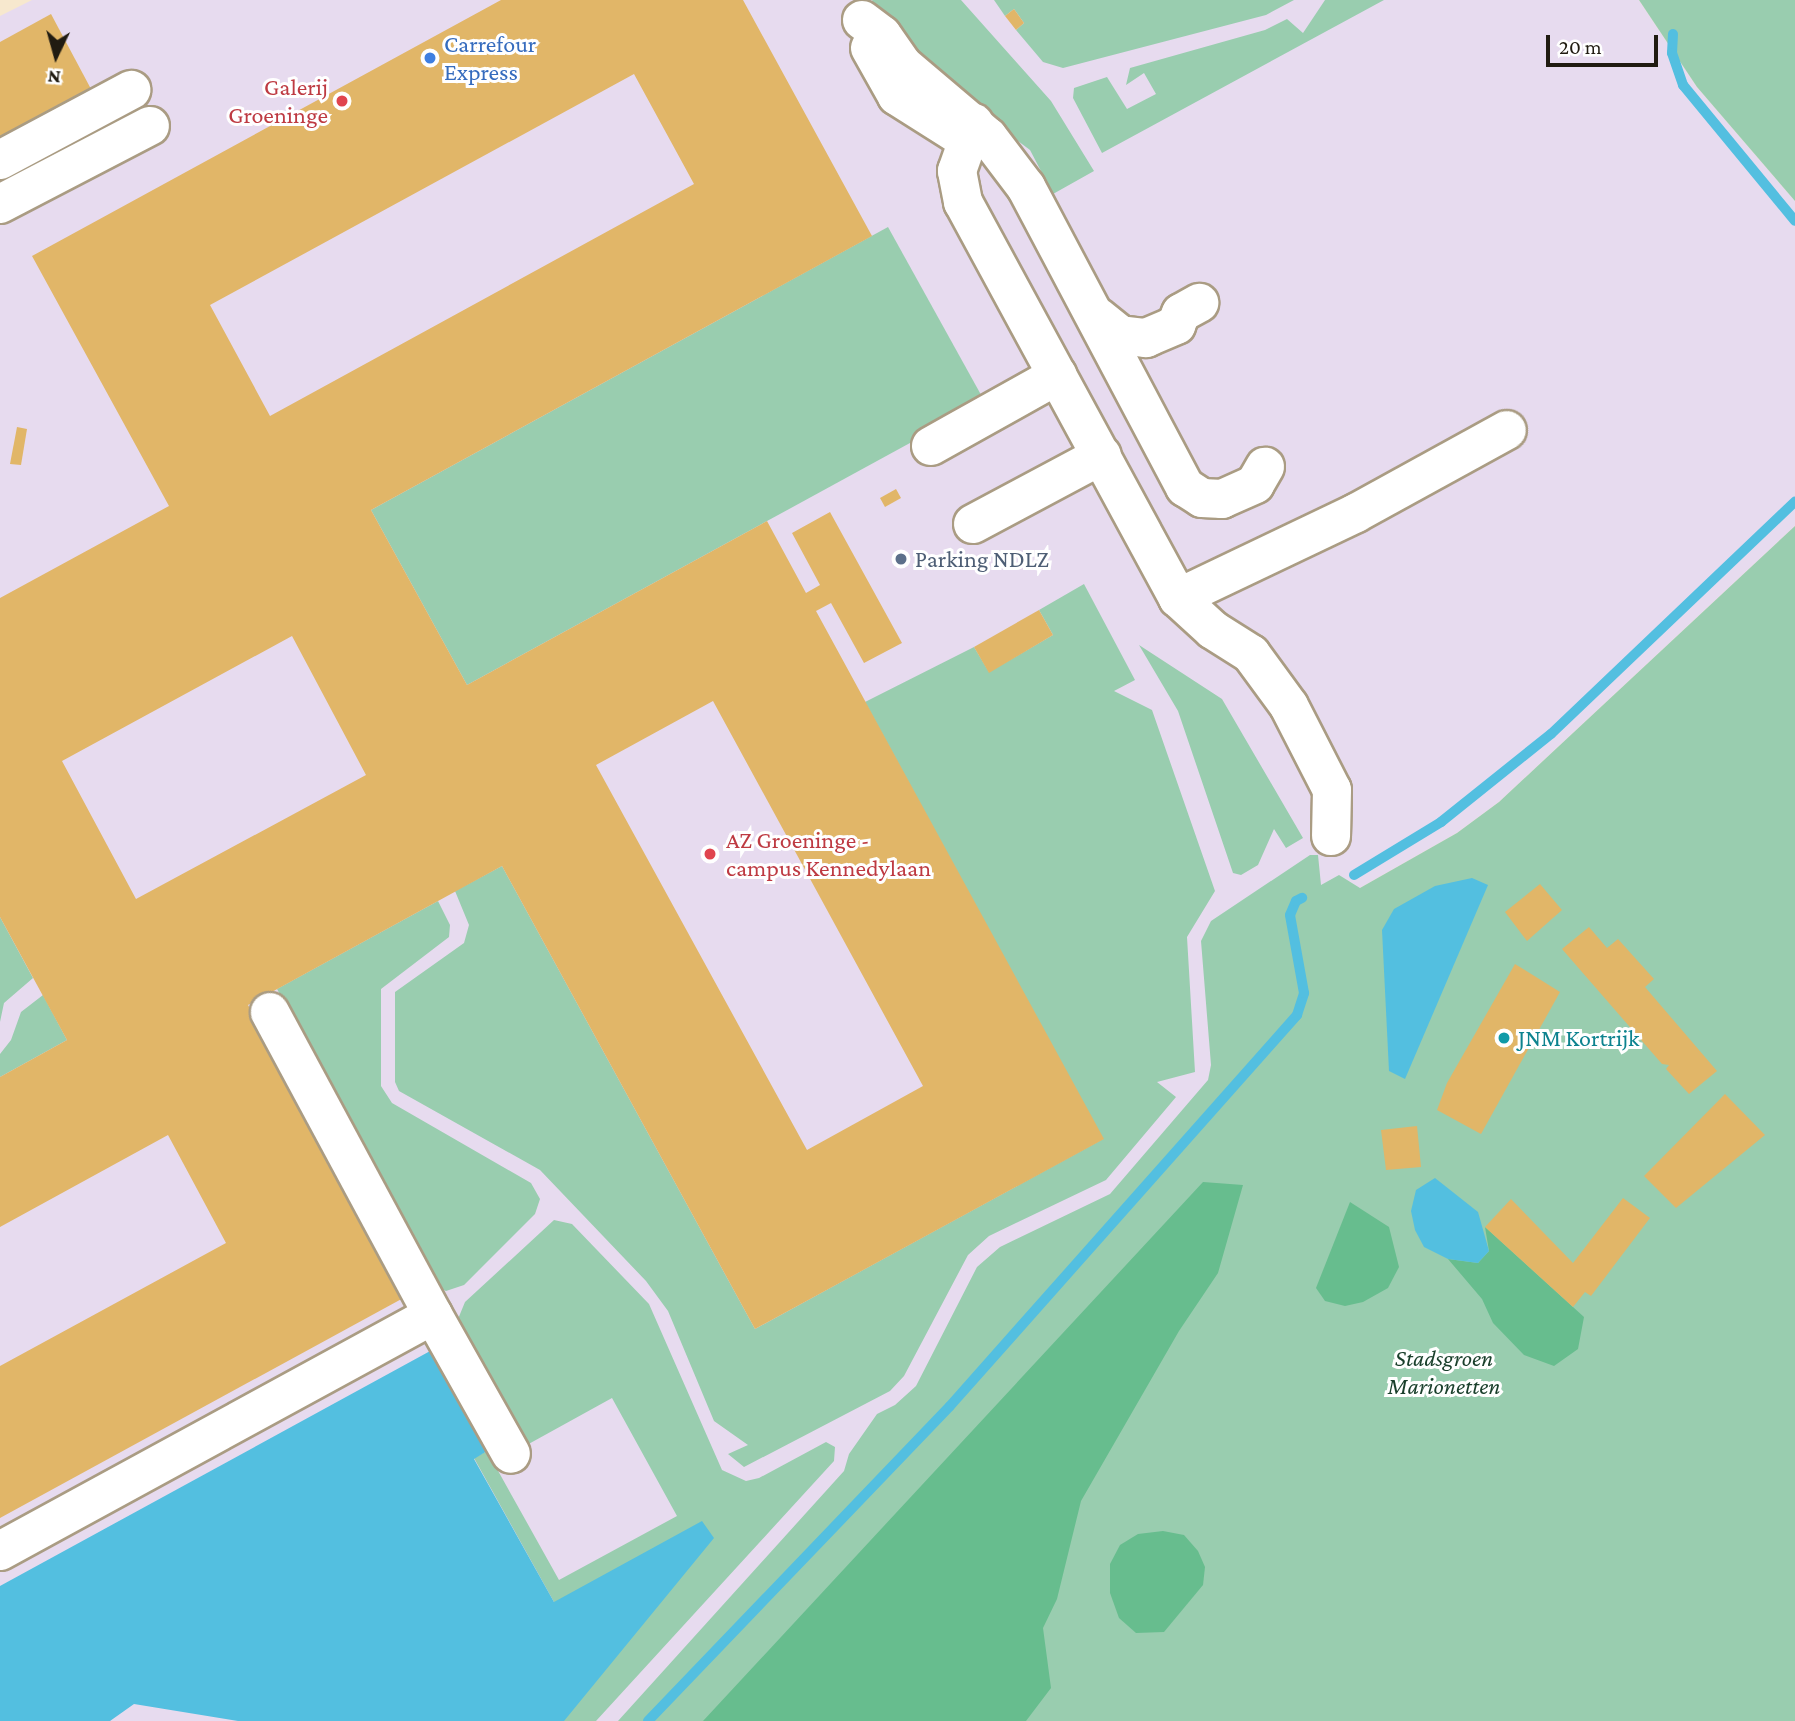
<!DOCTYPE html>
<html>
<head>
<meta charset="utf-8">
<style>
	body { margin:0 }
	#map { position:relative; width:1795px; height:1721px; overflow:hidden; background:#f7e8ce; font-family:"Crimson Pro",serif }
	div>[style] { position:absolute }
	.medical>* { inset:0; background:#e7dbef }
	.green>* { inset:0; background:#99cdaf }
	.forest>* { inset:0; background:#67bd8e }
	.water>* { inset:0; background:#53bfe0 }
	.stream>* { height:10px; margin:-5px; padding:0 5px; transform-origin:5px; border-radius:5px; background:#53bfe0 }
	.building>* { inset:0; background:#e1b668 }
	.roads { filter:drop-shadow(2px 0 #aa9c83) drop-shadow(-2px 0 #aa9c83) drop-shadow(0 2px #aa9c83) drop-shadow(0 -2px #aa9c83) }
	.minor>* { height:38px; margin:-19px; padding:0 19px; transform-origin:19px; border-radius:19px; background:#fff }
	.dots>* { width:19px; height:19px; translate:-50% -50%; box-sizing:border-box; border:4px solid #fff; border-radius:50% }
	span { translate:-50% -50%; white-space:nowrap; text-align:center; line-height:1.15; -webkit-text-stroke:6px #fff; paint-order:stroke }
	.shop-label { font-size:24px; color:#366cbe }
	.left { translate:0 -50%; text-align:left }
	.health-label { font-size:24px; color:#be3a42 }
	.right { translate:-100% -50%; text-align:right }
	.service-label { font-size:24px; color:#4e5e75 }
	.culture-label { font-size:24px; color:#0d838f }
	.park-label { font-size:24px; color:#193f2b; font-style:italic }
	.north { position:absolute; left:21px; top:21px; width:70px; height:70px; -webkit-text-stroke:5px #fff; paint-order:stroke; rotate:185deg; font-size:19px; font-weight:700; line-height:28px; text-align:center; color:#201b11 }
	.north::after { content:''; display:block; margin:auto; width:24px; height:32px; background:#201b11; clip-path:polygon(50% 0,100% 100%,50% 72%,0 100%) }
	.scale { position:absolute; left:1546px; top:35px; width:112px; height:32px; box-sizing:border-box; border:4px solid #201b11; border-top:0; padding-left:9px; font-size:21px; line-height:24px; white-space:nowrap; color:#201b11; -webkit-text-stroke:5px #fff; paint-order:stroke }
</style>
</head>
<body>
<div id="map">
	<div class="medical">
		<i style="clip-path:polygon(32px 0,1639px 0,1697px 87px,1795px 201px,1795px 526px,1499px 802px,1457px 833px,1360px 888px,1303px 993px,644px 1721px,0 1721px,0 16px)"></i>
	</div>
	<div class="green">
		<i style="clip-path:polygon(872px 0,961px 0,1051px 101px,1094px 171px,1053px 194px,1030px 150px,903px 54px)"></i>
		<i style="clip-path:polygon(994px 0,1294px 0,1266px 15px,1063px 68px,1043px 62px,1016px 30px,1024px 23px,1014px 9px,1005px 16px)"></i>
		<i style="clip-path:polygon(1325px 0,1384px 0,1102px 153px,1073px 98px,1074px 88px,1107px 77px,1127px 109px,1156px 94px,1144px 73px,1126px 85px,1130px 68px,1265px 30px,1287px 19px,1303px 33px)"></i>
		<i style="clip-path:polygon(1639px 0,1795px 0,1795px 201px,1697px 87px)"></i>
		<i style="clip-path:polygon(888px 227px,985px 402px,467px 685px,371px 510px)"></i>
		<i style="clip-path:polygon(1795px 526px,1795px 1721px,618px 1721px,844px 1471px,849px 1454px,877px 1414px,895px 1405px,916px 1386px,977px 1267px,1000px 1247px,1110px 1194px,1208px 1080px,1211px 1065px,1201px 941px,1211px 921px,1310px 855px,1318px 855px,1321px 885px,1339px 875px,1360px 888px,1457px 833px,1499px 802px)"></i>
		<i style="clip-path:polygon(1084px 584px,1135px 680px,1114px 691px,1152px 710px,1215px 891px,1187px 937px,1195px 1072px,1157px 1082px,1176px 1097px,1106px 1180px,989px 1236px,968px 1255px,904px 1376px,890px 1391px,744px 1467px,728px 1454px,748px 1445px,714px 1421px,668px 1311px,646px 1281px,540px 1170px,399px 1091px,395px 1082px,395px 992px,464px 943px,469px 925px,455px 891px,502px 866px,755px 1329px,1103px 1139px,865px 702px,974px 647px,989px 672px,1053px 635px,1039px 610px)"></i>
		<i style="clip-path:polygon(1139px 645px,1222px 699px,1303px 838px,1286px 848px,1274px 829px,1258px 865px,1241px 875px,1233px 873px,1178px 711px)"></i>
		<i style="clip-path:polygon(438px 901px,450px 925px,449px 937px,381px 989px,381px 1086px,392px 1103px,531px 1183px,540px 1199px,535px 1214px,464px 1285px,446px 1291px,440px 1288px,277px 989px)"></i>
		<i style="clip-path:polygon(0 917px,33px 978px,4px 1003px,0 1022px)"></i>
		<i style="clip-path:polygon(43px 995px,67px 1040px,0 1077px,0 1054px,11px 1040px,21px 1012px)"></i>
		<i style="clip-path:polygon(554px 1220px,572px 1224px,649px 1304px,722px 1470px,746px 1481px,759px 1478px,826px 1442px,835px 1447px,834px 1461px,596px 1721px,538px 1721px,554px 1602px,474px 1458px,487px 1451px,559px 1580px,677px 1516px,612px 1398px,525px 1446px,458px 1319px,465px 1302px)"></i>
	</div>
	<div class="forest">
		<i style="clip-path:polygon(1203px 1182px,1243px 1185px,1218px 1273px,1179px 1331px,1081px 1501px,1057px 1599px,1043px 1628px,1051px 1688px,1026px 1721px,703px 1721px)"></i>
		<i style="clip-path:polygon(1350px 1202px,1389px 1227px,1399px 1267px,1388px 1288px,1363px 1302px,1345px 1306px,1325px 1301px,1316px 1288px)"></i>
		<i style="clip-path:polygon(1485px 1227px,1584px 1317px,1578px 1349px,1554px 1366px,1524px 1355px,1493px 1323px,1482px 1299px,1448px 1259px,1478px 1263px,1489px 1251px)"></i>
		<i style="clip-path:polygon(1163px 1531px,1184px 1535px,1198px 1551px,1205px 1567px,1203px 1585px,1164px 1632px,1136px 1633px,1119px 1618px,1110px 1593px,1110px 1564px,1120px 1545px,1138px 1534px)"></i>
	</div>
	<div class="water">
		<i style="clip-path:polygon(1472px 878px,1488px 885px,1405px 1079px,1389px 1071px,1382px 930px,1394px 909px,1435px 886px)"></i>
		<i style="clip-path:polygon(1435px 1178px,1478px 1212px,1489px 1251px,1478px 1263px,1448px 1259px,1424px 1247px,1415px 1230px,1411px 1211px,1416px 1190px)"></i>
		<i style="clip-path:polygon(432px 1350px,487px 1451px,474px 1459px,554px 1602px,702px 1521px,714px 1538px,564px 1721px,238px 1721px,134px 1704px,110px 1721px,0 1721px,0 1586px)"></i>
	</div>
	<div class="stream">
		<i style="left:1673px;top:34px;width:19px;rotate:93deg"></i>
		<i style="left:1672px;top:53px;width:34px;rotate:71deg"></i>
		<i style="left:1683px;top:85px;width:176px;rotate:50.5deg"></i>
		<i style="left:1354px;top:875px;width:102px;rotate:-31.3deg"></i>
		<i style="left:1441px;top:822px;width:141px;rotate:-38.7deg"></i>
		<i style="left:1551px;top:734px;width:337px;rotate:-43.6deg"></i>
		<i style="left:648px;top:1721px;width:436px;rotate:-46.2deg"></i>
		<i style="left:950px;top:1406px;width:523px;rotate:-48.41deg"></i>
		<i style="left:1297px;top:1015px;width:23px;rotate:-72deg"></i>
		<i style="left:1304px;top:993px;width:79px;rotate:-100.2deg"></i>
		<i style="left:1290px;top:915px;width:15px;rotate:-67deg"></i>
		<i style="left:1296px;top:901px;width:7px;rotate:-27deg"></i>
	</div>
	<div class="building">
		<i style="clip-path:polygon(evenodd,501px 0,743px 0,872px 236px,371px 510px,467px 685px,767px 521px,806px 593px,820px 585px,792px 533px,830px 512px,902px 643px,864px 663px,831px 603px,816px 611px,1104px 1139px,755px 1329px,502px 866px,248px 1005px,407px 1296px,0 1518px,0 1366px,226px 1243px,168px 1135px,0 1227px,0 1077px,67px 1040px,0 917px,0 598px,169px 506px,32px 256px,501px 0,634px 74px,694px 184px,270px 416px,210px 305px,634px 74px,501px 0,292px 636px,366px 775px,136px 899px,62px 761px,292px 636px,501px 0,713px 701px,923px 1086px,807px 1150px,596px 765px,713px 701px)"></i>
		<i style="clip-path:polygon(1014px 9px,1024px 23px,1016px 30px,1005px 16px)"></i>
		<i style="clip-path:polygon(51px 14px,91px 89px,0 138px,0 42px)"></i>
		<i style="clip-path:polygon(17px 427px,27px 429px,21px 465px,10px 464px)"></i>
		<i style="clip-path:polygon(896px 489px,901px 498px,885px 507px,880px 498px)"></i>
		<i style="clip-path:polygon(1039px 610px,1053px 635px,989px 673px,974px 647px)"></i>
		<i style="clip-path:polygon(1540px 884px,1562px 910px,1527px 941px,1505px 912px)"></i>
		<i style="clip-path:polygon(1589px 927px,1607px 948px,1618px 939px,1654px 979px,1645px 987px,1717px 1071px,1689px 1094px,1666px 1069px,1669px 1065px,1662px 1064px,1562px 949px)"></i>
		<i style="clip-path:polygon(1515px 964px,1560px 992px,1481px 1134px,1437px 1110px,1447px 1083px)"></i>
		<i style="clip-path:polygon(1725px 1094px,1765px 1135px,1676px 1208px,1644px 1176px)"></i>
		<i style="clip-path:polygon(1417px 1126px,1421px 1167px,1386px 1170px,1381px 1130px)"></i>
		<i style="clip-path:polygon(1623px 1198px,1650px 1218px,1591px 1296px,1585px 1292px,1573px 1307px,1485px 1227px,1511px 1199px,1573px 1263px)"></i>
	</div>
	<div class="roads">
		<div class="minor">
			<i style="left:862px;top:20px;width:25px;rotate:37deg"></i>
			<i style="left:882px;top:35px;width:37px;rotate:55deg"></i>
			<i style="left:903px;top:65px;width:111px;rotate:40.3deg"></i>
			<i style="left:988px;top:137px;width:63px;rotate:52.8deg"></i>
			<i style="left:1026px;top:187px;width:340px;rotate:62.1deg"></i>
			<i style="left:1185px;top:487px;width:20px;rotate:33deg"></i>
			<i style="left:1202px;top:498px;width:20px;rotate:3deg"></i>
			<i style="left:1222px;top:499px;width:36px;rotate:-24deg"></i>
			<i style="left:1255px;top:484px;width:20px;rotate:-60deg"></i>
			<i style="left:870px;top:48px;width:55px;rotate:60.6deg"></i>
			<i style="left:897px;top:96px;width:80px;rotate:32.3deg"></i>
			<i style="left:974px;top:123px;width:51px;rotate:109.5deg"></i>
			<i style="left:957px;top:171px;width:32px;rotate:79deg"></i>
			<i style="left:963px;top:202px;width:451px;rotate:61.5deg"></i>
			<i style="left:1178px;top:598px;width:47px;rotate:42.4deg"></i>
			<i style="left:1213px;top:630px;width:45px;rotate:32.3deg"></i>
			<i style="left:1251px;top:654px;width:64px;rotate:53.8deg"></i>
			<i style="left:1289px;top:706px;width:94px;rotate:62.9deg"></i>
			<i style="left:1332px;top:790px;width:46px;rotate:91.2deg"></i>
			<i style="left:0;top:160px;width:149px;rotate:-28.1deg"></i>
			<i style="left:0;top:204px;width:169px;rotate:-27.5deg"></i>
			<i style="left:1098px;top:317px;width:28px;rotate:39deg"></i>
			<i style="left:1120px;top:335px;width:26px;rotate:7deg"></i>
			<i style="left:1146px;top:338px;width:33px;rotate:-23deg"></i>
			<i style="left:1176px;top:325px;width:13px;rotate:-67deg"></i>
			<i style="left:1181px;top:313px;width:21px;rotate:-29deg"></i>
			<i style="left:931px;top:446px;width:145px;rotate:-29.2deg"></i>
			<i style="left:973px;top:524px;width:146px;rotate:-28.1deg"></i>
			<i style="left:1178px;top:598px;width:197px;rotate:-25.5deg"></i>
			<i style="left:1356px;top:513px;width:172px;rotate:-28.8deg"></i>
			<i style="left:433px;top:1315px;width:159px;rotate:60.7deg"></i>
			<i style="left:0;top:1551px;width:493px;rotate:-28.6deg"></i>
			<i style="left:433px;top:1315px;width:344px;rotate:-118.3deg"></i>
		</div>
	</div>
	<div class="dots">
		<i style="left:430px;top:58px;background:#3f7fe0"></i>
		<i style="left:342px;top:101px;background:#e0444e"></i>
		<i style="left:901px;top:559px;background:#5c6f8a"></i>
		<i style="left:710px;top:854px;background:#e0444e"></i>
		<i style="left:1504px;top:1038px;background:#0f9aa8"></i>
	</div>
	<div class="shop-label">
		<span class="left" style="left:444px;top:58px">Carrefour<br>Express</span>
	</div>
	<div class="health-label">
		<span class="right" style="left:328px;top:101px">Galerij<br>Groeninge</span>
		<span class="left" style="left:726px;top:854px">AZ Groeninge -<br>campus Kennedylaan</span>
	</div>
	<div class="service-label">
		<span class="left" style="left:915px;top:559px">Parking NDLZ</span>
	</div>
	<div class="culture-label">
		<span class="left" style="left:1518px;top:1038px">JNM Kortrijk</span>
	</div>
	<div class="park-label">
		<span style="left:1444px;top:1372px">Stadsgroen<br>Marionetten</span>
	</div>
	<div class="north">N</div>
	<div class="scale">20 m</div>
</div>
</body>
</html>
